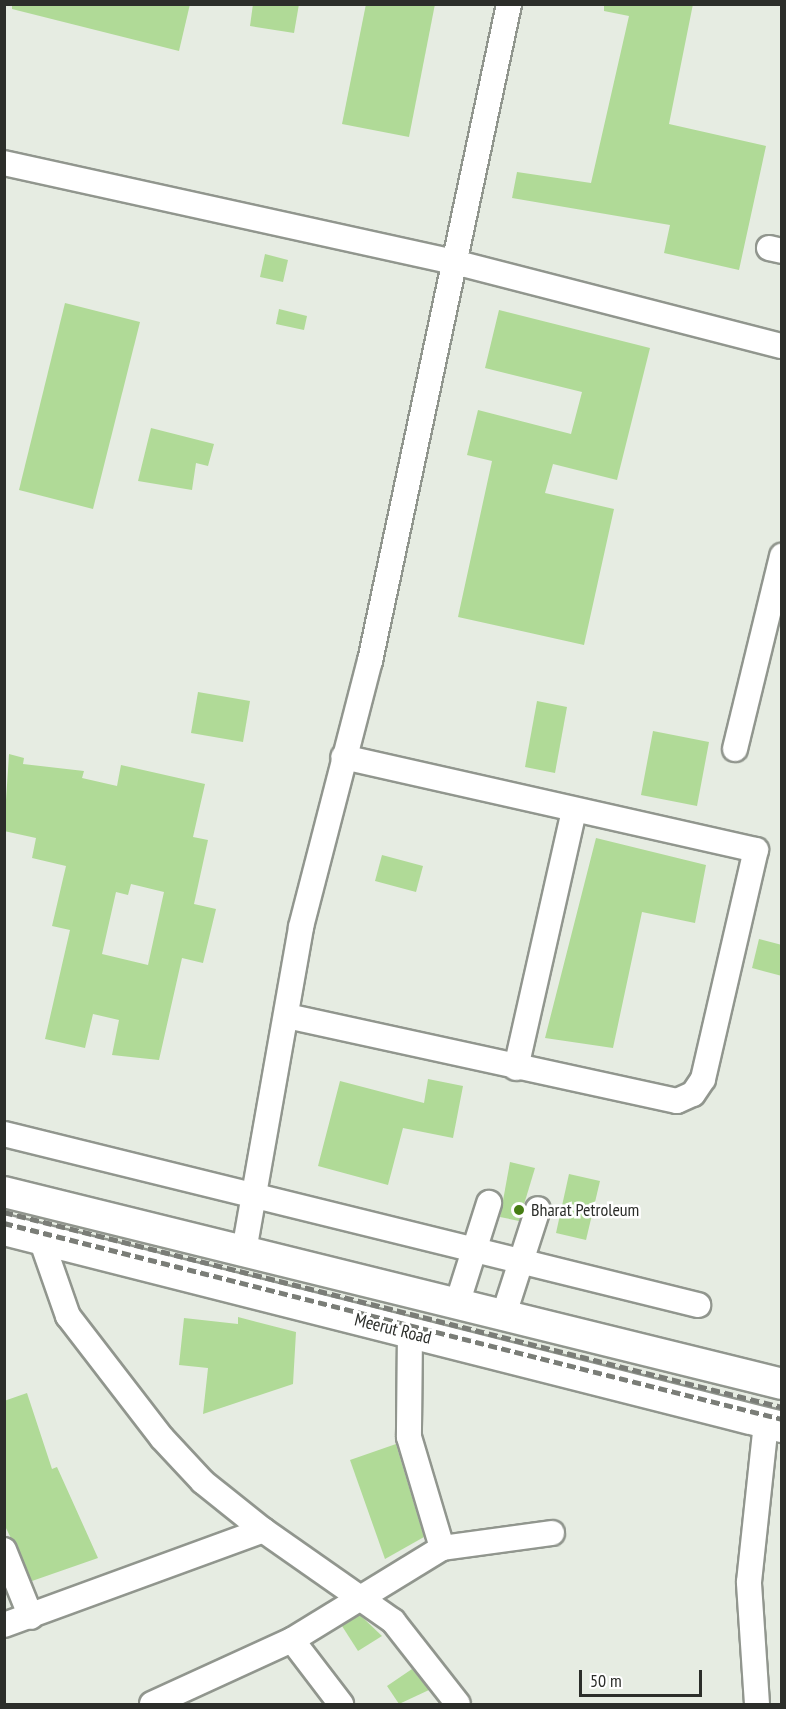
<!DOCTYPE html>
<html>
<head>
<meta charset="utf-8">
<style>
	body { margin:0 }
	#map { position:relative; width:786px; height:1709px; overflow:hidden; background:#e6ece2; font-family:"PT Sans Narrow",sans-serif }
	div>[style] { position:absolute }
	.building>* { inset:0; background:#b0da97 }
	.roads { filter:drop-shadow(2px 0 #91968e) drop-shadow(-2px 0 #91968e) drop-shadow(0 2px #91968e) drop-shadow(0 -2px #91968e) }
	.minor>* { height:24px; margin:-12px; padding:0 12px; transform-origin:12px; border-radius:12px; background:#fff }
	.major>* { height:30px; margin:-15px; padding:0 15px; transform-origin:15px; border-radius:15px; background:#fff }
	.rail>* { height:4.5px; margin-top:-2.25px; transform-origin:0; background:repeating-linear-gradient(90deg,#7a7d77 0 9px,transparent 0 13.5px) }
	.dots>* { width:16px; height:16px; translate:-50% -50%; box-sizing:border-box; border:3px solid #fff; border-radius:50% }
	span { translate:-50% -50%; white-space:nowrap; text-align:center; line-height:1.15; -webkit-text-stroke:5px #fff; paint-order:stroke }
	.poi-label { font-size:18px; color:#2c2e2a }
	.left { translate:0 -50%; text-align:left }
	.street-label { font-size:18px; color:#2c2e2a }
	.frame { position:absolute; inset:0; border:6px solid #2c2e2a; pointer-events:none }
	.scale { position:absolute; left:579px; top:1670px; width:123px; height:27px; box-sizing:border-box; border:3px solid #2c2e2a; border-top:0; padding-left:8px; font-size:18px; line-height:21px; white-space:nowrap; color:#2c2e2a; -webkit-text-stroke:4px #fff; paint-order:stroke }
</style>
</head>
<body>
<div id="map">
	<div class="building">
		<i style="clip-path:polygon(12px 4px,190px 4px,179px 51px,12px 9px)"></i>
		<i style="clip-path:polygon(253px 4px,299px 4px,294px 33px,250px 26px)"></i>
		<i style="clip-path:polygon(366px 4px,435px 4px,409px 137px,342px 124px)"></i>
		<i style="clip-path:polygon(604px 4px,693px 4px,669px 124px,766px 146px,739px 270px,664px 253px,670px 225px,512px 198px,517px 172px,591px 183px,629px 16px,604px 11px)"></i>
		<i style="clip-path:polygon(265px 254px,288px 260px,283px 282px,260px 277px)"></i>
		<i style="clip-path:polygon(65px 303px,140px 322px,93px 509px,19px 490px)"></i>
		<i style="clip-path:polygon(279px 309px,307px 316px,304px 330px,276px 324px)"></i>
		<i style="clip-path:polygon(499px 310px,650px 348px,617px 480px,553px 464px,545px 493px,614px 509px,584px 645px,458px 617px,492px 461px,467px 455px,478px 410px,571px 434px,582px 392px,485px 368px)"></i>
		<i style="clip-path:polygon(151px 428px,214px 444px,208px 466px,196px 463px,192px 490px,138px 481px)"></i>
		<i style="clip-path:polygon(198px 692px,250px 701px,243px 742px,191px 733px)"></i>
		<i style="clip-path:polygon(537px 701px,567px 707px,555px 773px,525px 767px)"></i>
		<i style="clip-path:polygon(653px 731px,709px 742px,697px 806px,641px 795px)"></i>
		<i style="clip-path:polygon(evenodd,9px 754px,24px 758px,23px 764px,84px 771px,82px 778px,117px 786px,121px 765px,205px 784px,193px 837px,208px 840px,194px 904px,216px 909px,203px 963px,182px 958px,159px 1060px,112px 1055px,119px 1020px,93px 1014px,85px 1048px,45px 1039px,70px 930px,52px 926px,66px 866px,32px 858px,36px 838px,4px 831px,9px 754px,131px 884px,164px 892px,148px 965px,102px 954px,116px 892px,128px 895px,131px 884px)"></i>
		<i style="clip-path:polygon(596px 838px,706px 865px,695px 923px,642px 912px,613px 1048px,545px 1038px)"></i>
		<i style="clip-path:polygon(382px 855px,423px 866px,416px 892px,375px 881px)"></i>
		<i style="clip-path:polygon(759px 939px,782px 945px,782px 976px,752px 968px)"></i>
		<i style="clip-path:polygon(428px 1079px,463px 1086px,453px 1138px,403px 1128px,388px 1185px,318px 1166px,340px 1081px,424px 1103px)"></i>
		<i style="clip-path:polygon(510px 1162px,535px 1168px,519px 1221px,500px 1217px)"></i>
		<i style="clip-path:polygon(569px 1174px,600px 1181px,586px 1240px,556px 1233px)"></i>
		<i style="clip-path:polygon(238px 1317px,296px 1332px,293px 1384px,203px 1414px,208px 1368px,179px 1365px,184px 1318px,238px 1324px)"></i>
		<i style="clip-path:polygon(27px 1393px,52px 1469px,57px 1467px,98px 1558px,32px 1581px,4px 1524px,4px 1401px)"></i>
		<i style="clip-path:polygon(396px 1444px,424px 1537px,385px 1559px,350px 1460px)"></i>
		<i style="clip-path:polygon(360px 1615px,382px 1636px,358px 1651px,342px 1626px)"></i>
		<i style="clip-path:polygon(412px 1669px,429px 1690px,399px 1704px,387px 1686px)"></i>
	</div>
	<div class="roads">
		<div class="minor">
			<i style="left:4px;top:163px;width:465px;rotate:12.4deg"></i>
			<i style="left:458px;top:263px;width:334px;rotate:14.4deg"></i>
			<i style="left:769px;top:248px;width:13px;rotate:13deg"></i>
			<i style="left:735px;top:749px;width:199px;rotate:-76.3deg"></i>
			<i style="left:287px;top:1016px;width:399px;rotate:12.3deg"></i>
			<i style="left:677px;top:1101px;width:17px;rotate:-24deg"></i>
			<i style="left:693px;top:1094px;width:18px;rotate:-56deg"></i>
			<i style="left:703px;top:1079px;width:235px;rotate:-77deg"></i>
			<i style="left:756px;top:850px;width:423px;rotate:-167.3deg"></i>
			<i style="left:516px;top:1068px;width:264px;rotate:-77.3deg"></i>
			<i style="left:4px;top:1134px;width:715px;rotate:13.84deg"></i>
			<i style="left:41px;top:1239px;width:82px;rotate:70.7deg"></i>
			<i style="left:68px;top:1316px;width:154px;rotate:52.4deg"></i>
			<i style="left:162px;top:1438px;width:60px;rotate:47deg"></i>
			<i style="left:203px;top:1482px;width:77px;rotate:38.7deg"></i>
			<i style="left:263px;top:1530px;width:159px;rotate:35deg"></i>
			<i style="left:393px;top:1621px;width:105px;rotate:51.9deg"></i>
			<i style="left:244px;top:1251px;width:329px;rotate:-80deg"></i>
			<i style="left:301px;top:927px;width:275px;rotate:-75.5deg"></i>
			<i style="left:370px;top:661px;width:672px;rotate:-78.05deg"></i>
			<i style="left:458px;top:1301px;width:103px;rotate:-72.4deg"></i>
			<i style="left:505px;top:1311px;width:107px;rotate:-72.1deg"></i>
			<i style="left:410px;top:1333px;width:104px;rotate:90.6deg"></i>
			<i style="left:409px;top:1437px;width:116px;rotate:73.4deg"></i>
			<i style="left:4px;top:1550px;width:72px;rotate:68.1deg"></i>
			<i style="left:4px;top:1625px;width:276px;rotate:-20.1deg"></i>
			<i style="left:292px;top:1640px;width:81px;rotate:52.6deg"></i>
			<i style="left:152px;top:1704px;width:154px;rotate:-24.6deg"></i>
			<i style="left:292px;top:1640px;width:176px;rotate:-31.5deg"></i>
			<i style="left:442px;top:1548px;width:111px;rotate:-7.8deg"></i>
			<i style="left:757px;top:1704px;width:122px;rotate:-93.8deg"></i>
			<i style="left:749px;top:1582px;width:160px;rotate:-83.9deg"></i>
		</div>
		<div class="major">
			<i style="left:4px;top:1192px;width:801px;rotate:13.86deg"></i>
			<i style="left:4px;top:1230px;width:803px;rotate:14.21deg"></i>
		</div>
	</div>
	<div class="rail">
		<i style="left:4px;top:1212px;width:802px;rotate:14.07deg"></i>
		<i style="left:4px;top:1223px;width:802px;rotate:14.14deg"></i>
	</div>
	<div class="dots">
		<i style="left:519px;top:1210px;background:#467d13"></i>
	</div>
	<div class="poi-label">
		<span class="left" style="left:531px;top:1210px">Bharat Petroleum</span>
	</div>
	<div class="street-label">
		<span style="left:393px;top:1329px;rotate:14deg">Meerut Road</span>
	</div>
	<div class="frame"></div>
	<div class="scale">50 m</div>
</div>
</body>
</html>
